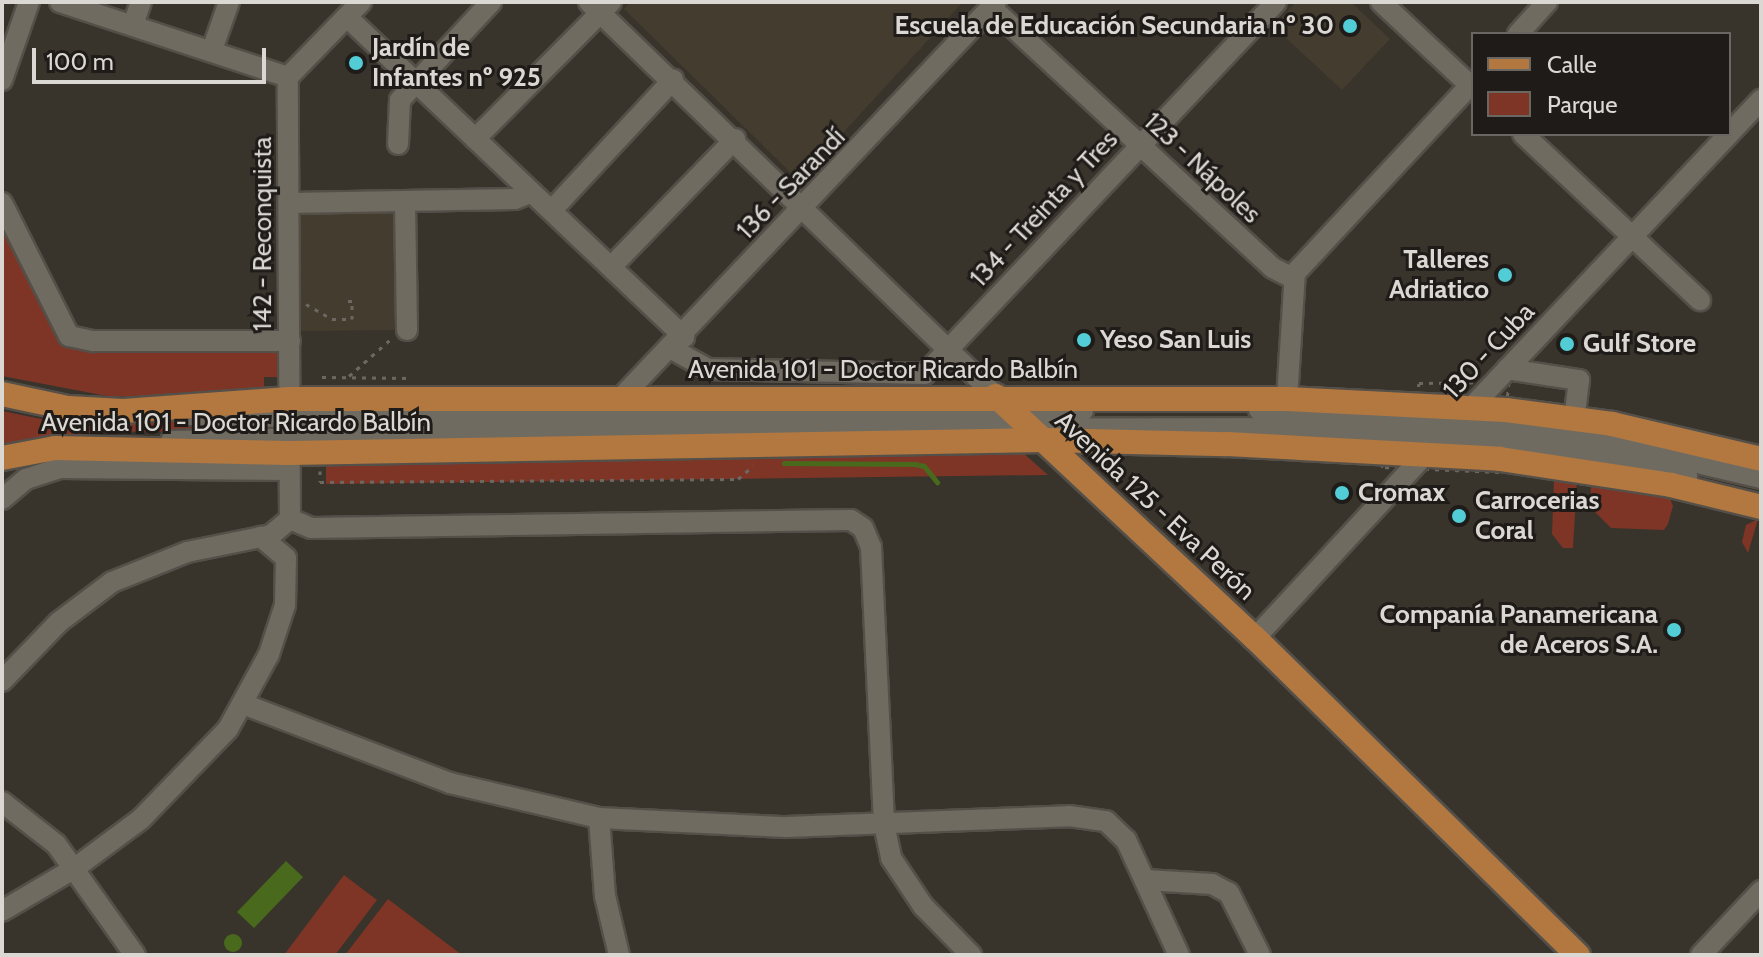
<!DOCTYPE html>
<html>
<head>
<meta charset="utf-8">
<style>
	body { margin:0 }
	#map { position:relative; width:1763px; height:957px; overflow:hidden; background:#38332b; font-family:Cabin,sans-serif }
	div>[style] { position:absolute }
	.built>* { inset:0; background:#443c2e }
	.green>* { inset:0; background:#7e3526 }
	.water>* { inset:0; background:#496a1c }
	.round { border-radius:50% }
	.stream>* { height:5px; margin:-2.5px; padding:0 2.5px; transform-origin:2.5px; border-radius:2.5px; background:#496a1c }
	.path>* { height:3px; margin-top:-1.5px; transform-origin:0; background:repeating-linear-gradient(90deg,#6c6861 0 4px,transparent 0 10px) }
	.roads { filter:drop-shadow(2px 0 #545049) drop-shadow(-2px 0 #545049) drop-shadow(0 2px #545049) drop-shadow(0 -2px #545049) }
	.minor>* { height:20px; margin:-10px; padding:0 10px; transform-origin:10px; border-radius:10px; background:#706b61 }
	.major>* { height:24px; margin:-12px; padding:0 12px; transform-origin:12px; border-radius:12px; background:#b3783f }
	.dots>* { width:22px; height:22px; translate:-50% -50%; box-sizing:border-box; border:4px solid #1e1b18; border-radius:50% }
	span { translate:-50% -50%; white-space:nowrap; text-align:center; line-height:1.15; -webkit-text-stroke:6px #1e1b18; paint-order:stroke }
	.poi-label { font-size:26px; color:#dbd8d3; font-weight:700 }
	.right { translate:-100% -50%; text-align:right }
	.left { translate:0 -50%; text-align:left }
	.street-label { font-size:26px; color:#dbd8d3 }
	.frame { position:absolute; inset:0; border:4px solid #dbd8d3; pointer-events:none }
	.legend { position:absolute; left:1471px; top:32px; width:260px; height:104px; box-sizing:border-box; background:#1e1b18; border:2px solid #6a6763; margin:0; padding:10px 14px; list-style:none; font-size:24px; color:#dbd8d3 }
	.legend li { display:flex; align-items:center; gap:16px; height:40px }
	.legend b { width:40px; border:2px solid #6a6763 }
	.scale { position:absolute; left:32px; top:48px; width:234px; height:36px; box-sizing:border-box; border:4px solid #dbd8d3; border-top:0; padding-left:10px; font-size:24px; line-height:28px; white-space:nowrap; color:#dbd8d3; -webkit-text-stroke:6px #1e1b18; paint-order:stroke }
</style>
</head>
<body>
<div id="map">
	<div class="built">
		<i style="clip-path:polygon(630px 2px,963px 2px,799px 181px,624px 9px)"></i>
		<i style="clip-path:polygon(1296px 2px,1351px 2px,1390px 39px,1342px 90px,1273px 26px)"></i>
		<i style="clip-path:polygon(394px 212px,396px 330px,300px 331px,298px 213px)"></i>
	</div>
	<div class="green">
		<i style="clip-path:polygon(2px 228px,61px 337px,104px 349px,280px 352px,280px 377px,264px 377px,264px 391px,112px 397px,2px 376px)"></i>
		<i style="clip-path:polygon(2px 411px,46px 420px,253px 422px,252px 431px,97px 432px,2px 448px)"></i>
		<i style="clip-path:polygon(1022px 452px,1048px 475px,326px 484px,326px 461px)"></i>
		<i style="clip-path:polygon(1554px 479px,1577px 480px,1573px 548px,1563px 548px,1552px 534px)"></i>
		<i style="clip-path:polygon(1591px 485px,1669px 496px,1673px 506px,1668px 524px,1664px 530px,1611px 528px,1590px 507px)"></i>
		<i style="clip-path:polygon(1758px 519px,1748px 553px,1742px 542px,1746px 525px)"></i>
		<i style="clip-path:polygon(344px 875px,377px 900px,335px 955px,284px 955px)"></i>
		<i style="clip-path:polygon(388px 899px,462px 955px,345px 955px)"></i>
	</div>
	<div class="water">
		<i style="clip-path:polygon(286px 861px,303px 877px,254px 928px,237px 912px)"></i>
		<i class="round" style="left:224px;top:934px;width:18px;height:18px"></i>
	</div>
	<div class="stream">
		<i style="left:784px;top:463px;width:131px;rotate:0.4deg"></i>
		<i style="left:915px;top:464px;width:9px;rotate:13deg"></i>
		<i style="left:924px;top:466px;width:21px;rotate:51deg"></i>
	</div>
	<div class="path">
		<i style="left:306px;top:304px;width:30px;rotate:30deg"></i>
		<i style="left:332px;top:319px;width:20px"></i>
		<i style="left:352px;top:319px;width:18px;rotate:-90deg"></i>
		<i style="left:352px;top:301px;width:8px;rotate:180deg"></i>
		<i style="left:349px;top:376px;width:56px;rotate:-41.4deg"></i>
		<i style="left:322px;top:377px;width:88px;rotate:0.7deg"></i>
		<i style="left:1509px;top:382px;width:91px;rotate:96.3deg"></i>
		<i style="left:1499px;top:472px;width:118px;rotate:-177.6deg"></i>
		<i style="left:1381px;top:467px;width:44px;rotate:-45deg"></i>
		<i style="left:1412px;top:436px;width:53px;rotate:-82.5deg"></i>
		<i style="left:1419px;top:383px;width:90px;rotate:-0.6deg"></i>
		<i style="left:320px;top:471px;width:11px;rotate:90deg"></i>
		<i style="left:320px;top:482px;width:418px;rotate:-0.4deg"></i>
		<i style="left:738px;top:479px;width:20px;rotate:-41deg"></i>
	</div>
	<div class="roads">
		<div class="minor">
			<i style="left:60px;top:2px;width:240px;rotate:18.2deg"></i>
			<i style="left:589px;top:2px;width:566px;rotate:44.07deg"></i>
			<i style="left:1381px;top:2px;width:126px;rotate:43.1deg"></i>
			<i style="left:991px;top:7px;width:384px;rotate:42.8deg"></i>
			<i style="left:1273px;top:268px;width:22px;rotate:27deg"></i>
			<i style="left:347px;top:17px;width:465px;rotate:43.5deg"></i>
			<i style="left:133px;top:25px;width:24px;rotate:-71deg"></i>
			<i style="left:1518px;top:34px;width:43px;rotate:-47.8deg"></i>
			<i style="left:212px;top:50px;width:51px;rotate:-70.5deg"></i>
			<i style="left:2px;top:80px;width:83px;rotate:-70.9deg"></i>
			<i style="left:1523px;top:134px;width:243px;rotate:43.2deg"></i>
			<i style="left:475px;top:139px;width:193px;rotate:-45.2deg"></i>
			<i style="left:398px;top:144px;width:44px;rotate:-87.4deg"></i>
			<i style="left:400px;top:100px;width:134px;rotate:-47.1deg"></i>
			<i style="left:405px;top:202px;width:128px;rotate:89.1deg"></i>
			<i style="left:2px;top:203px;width:149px;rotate:63.3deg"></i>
			<i style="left:69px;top:336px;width:25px;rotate:12deg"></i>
			<i style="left:93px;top:341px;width:197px"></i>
			<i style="left:290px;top:203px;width:225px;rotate:-1deg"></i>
			<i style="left:515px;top:199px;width:18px;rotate:-22deg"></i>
			<i style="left:552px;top:210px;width:178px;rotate:-47.1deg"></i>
			<i style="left:612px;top:266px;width:177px;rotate:-45.9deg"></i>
			<i style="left:672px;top:349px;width:41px;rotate:29.1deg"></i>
			<i style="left:708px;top:369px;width:217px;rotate:1.3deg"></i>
			<i style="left:925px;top:374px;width:511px;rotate:-46.66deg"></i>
			<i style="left:1507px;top:369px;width:73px;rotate:8.7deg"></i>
			<i style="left:1579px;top:380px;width:39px;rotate:97deg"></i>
			<i style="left:620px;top:399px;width:547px;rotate:-46.56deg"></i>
			<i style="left:1287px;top:399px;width:126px;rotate:-86.4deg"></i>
			<i style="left:1295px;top:273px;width:261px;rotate:-47deg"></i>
			<i style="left:1259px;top:410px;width:246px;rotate:4.2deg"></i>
			<i style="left:1504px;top:428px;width:153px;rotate:9.4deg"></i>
			<i style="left:1655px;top:453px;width:109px;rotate:13.3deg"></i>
			<i style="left:1465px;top:414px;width:432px;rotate:-46.7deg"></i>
			<i style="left:187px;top:415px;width:238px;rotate:1deg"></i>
			<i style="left:425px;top:419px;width:658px;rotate:-0.7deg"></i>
			<i style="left:171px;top:441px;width:606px;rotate:-1.13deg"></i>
			<i style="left:777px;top:429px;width:516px;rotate:-0.11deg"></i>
			<i style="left:1293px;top:428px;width:148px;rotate:4.3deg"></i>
			<i style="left:1441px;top:439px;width:179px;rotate:7.4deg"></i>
			<i style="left:1619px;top:462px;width:70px;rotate:12.4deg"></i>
			<i style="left:2px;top:499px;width:31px;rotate:-40deg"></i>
			<i style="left:26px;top:479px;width:35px;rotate:-18deg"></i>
			<i style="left:59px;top:468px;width:230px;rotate:0.5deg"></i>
			<i style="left:290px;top:519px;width:442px;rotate:-90.3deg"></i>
			<i style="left:288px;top:77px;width:105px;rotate:-45.8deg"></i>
			<i style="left:1255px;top:638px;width:259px;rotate:-47.2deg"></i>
			<i style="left:2px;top:681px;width:82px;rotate:-46deg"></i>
			<i style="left:59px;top:622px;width:66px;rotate:-37deg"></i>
			<i style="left:112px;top:582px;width:81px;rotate:-21.8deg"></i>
			<i style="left:187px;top:552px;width:86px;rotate:-11.4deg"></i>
			<i style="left:271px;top:535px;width:25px;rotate:-40deg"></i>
			<i style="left:290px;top:519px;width:23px;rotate:23deg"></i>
			<i style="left:311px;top:528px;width:540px;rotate:-0.85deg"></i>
			<i style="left:851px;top:520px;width:14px;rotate:34deg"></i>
			<i style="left:863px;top:528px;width:21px;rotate:67deg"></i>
			<i style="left:871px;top:547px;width:277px;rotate:87.3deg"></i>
			<i style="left:884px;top:824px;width:35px;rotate:78deg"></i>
			<i style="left:891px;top:858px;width:58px;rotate:56.3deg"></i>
			<i style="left:923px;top:906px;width:69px;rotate:45.6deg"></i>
			<i style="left:243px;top:704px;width:222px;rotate:20.9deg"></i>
			<i style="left:450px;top:783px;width:153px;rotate:13.2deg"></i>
			<i style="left:2px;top:802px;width:68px;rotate:37.9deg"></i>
			<i style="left:56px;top:844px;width:136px;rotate:54.6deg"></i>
			<i style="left:1146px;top:880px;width:66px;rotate:3.5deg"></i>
			<i style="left:1212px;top:884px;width:19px;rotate:28deg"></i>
			<i style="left:1229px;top:893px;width:69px;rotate:63.4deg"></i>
			<i style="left:2px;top:911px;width:85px;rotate:-30.5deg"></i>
			<i style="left:75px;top:868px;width:82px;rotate:-36.6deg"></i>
			<i style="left:141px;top:819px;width:125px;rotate:-46deg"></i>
			<i style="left:228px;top:729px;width:85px;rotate:-61.3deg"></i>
			<i style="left:269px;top:654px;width:52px;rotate:-71.9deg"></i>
			<i style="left:285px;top:605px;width:47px;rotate:-88.8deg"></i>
			<i style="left:286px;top:558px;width:33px;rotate:-140deg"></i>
			<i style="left:619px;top:955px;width:61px;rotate:-103.3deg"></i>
			<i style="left:605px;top:896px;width:78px;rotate:-94.4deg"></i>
			<i style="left:599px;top:818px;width:187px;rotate:2.8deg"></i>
			<i style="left:786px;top:827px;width:283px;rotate:-2.2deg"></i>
			<i style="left:1069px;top:816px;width:37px;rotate:8deg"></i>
			<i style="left:1106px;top:821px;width:28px;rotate:44deg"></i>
			<i style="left:1126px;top:840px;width:127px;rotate:65.3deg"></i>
			<i style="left:1701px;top:955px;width:88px;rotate:-46.8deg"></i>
		</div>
		<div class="major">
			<i style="left:2px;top:394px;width:67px;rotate:12deg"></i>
			<i style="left:68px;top:408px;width:55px;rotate:3.1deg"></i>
			<i style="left:123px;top:411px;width:167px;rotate:-4.1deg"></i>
			<i style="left:290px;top:399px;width:997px"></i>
			<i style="left:1287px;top:399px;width:219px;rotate:2.9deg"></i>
			<i style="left:1506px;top:410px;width:107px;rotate:7.5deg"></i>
			<i style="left:1612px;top:424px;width:153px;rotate:13.2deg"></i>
			<i style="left:996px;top:396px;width:354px;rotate:43.1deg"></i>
			<i style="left:1255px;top:638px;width:453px;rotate:44.5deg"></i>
			<i style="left:2px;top:458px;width:54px;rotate:-10.7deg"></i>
			<i style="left:55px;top:448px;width:233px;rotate:1.2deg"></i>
			<i style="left:288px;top:453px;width:756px;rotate:-0.99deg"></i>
			<i style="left:1044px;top:440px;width:183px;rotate:1.3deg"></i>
			<i style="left:1227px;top:444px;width:273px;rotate:3.1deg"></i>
			<i style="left:1500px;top:459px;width:173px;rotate:8.6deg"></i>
			<i style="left:1671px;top:485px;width:93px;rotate:13.7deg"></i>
		</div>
	</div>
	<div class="dots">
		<i style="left:1350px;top:26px;background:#52ccd5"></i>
		<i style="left:356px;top:63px;background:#52ccd5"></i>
		<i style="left:1505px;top:275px;background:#52ccd5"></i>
		<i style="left:1084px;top:340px;background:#52ccd5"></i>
		<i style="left:1567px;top:344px;background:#52ccd5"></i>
		<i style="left:1342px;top:493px;background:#52ccd5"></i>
		<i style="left:1459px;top:516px;background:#52ccd5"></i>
		<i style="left:1674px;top:630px;background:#52ccd5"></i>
	</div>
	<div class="poi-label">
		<span class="right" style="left:1334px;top:26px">Escuela de Educación Secundaria nº 30</span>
		<span class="left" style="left:372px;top:63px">Jardín de<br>Infantes nº 925</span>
		<span class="right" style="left:1489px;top:275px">Talleres<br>Adriatico</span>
		<span class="left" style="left:1100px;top:340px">Yeso San Luis</span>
		<span class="left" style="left:1583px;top:344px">Gulf Store</span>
		<span class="left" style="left:1358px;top:493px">Cromax</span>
		<span class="left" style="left:1475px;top:516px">Carrocerias<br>Coral</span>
		<span class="right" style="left:1658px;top:630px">Companía Panamericana<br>de Aceros S.A.</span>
	</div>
	<div class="street-label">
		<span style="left:1202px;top:168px;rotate:43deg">123 - Nápoles</span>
		<span style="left:791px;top:184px;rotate:-46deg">136 - Sarandí</span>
		<span style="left:1044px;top:209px;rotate:-47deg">134 - Treinta y Tres</span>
		<span style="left:263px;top:234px;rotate:-90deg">142 - Reconquista</span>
		<span style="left:1489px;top:351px;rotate:-47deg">130 - Cuba</span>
		<span style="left:883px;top:370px">Avenida 101 - Doctor Ricardo Balbín</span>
		<span style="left:236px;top:423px">Avenida 101 - Doctor Ricardo Balbín</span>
		<span style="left:1155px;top:506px;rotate:43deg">Avenida 125 - Eva Perón</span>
	</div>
	<div class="frame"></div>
	<ul class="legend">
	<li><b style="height:10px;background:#b3783f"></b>Calle</li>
	<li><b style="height:22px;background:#7e3526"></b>Parque</li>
	</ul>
	<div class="scale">100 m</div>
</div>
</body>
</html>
